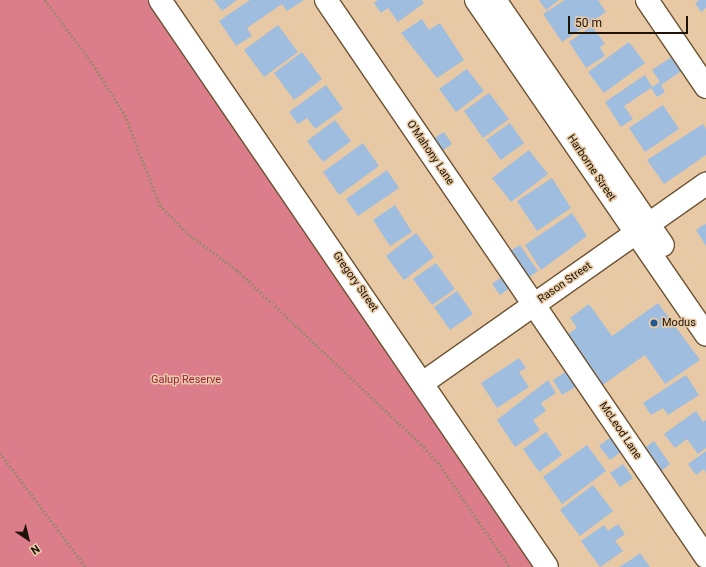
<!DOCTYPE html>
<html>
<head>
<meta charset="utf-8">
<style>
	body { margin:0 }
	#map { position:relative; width:706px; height:567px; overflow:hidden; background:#e7c9a5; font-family:Roboto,sans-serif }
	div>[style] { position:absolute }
	.green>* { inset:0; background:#db7d8a }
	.building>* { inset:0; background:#9fbddf }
	.path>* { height:2.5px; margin-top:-1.25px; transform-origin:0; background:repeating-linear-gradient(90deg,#9f886c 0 2px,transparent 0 4px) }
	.roads { filter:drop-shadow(1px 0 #6d5333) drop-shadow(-1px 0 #6d5333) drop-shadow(0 1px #6d5333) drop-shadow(0 -1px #6d5333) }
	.minor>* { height:22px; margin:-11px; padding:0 11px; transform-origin:11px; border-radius:11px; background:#fff }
	.major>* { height:22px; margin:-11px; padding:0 11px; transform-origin:11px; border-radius:11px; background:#fff }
	.dots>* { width:11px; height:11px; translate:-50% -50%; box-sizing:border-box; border:2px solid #e7c9a5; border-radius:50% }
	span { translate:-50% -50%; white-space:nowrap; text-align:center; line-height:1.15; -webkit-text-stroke:3px #e7c9a5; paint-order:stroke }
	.street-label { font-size:11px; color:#1e1306 }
	.poi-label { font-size:11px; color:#1e1306 }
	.left { translate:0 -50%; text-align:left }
	.park-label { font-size:11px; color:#9d1e40 }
	.north { position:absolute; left:8px; top:519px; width:40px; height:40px; -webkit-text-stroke:3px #e7c9a5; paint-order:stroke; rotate:145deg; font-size:11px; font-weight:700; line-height:16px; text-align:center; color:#1e1306 }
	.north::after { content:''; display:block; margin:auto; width:14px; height:18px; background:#1e1306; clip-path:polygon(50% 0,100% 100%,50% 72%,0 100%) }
	.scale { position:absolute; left:568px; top:16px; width:120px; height:18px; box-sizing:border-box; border:2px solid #1e1306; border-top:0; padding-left:5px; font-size:12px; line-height:14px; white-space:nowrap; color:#1e1306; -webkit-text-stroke:3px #e7c9a5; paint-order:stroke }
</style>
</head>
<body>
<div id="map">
	<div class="green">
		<i style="clip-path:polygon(0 0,148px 0,536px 567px,0 567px)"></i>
	</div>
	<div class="building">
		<i style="clip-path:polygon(214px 0,237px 0,222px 11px)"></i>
		<i style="clip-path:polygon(250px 0,304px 0,287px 11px,282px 4px,247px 28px,252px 36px,236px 46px,219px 21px)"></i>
		<i style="clip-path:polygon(377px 0,422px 0,424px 3px,398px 22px,388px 8px,381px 13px,374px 3px)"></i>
		<i style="clip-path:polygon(539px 0,559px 0,546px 10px)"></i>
		<i style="clip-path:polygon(565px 0,598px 0,606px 12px,562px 42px,543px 14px)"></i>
		<i style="clip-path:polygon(700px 0,706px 0,706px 8px,701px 12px,695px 3px)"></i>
		<i style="clip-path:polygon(422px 19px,429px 30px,440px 23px,464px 60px,437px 78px,401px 33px)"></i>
		<i style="clip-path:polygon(278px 25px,298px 52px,264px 77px,244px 50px)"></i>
		<i style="clip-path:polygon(592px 26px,605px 44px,600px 47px,605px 56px,586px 68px,569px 42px)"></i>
		<i style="clip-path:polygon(629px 42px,645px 63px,604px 93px,588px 72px)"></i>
		<i style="clip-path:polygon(302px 52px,322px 79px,294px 100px,274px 73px)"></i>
		<i style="clip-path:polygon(673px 56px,683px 70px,661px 85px,665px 92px,657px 97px,651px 88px,624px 106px,633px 119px,621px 127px,605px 102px,645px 75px,652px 87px,660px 82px,652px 70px)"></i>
		<i style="clip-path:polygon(467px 69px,484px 91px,456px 112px,439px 89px)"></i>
		<i style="clip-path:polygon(326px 85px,343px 109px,315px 129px,307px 118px,298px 124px,289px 112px)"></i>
		<i style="clip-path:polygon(489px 93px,509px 119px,483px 138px,464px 111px)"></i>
		<i style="clip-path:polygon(663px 105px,679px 129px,645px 152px,629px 128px)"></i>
		<i style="clip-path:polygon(335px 120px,351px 141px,323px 162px,307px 141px)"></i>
		<i style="clip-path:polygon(510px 123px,524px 143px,501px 160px,486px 140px)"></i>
		<i style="clip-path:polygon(703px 124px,706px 129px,706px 155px,664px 184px,647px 160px)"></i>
		<i style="clip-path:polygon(444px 132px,452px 144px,439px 153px,431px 140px)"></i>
		<i style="clip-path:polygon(363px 143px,379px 166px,339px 195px,323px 172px)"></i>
		<i style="clip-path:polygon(529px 150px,548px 174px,511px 202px,492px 178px)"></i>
		<i style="clip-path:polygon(387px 170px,399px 188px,358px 216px,346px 199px)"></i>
		<i style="clip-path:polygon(552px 178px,571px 208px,537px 231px,517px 201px)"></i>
		<i style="clip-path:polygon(395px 205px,412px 232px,390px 246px,373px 220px)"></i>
		<i style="clip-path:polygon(572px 213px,587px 236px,541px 270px,525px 245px)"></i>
		<i style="clip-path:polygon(705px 224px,706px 225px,706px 246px,696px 230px)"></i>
		<i style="clip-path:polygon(416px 233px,434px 257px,404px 280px,386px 256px)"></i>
		<i style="clip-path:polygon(520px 245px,538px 271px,523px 281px,505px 254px)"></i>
		<i style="clip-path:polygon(436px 263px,455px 289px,432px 305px,413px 279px)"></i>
		<i style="clip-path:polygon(503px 276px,511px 287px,500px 295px,492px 284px)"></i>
		<i style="clip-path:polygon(457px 291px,473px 314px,450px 330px,434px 307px)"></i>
		<i style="clip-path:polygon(658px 303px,700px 360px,665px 384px,645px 355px,601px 386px,565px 336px,577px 328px,570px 318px,589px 304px,612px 336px)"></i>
		<i style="clip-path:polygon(519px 358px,526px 368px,519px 372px,529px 387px,497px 408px,481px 383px)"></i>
		<i style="clip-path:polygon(567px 371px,577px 386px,562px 395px,553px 380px)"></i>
		<i style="clip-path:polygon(686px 375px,699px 395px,668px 415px,663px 408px,651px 415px,643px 403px)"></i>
		<i style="clip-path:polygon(548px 380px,556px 393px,541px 403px,546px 411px,533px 420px,540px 430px,515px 447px,497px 420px)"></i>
		<i style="clip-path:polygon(696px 411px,703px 422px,706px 420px,706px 448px,698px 454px,687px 439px,675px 448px,664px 434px)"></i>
		<i style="clip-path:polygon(546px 432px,562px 455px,539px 472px,523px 449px)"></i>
		<i style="clip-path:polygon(611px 437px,622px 451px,610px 460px,599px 446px)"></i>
		<i style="clip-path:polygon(654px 441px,670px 464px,659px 473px,642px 450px)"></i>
		<i style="clip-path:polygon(587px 445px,606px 471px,562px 504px,543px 477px)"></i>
		<i style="clip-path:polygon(706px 451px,706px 473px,704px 469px,696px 475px,688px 464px)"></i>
		<i style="clip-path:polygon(623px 464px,633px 478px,620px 487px,610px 473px)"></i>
		<i style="clip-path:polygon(593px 485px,613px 511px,580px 536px,560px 510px)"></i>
		<i style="clip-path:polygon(618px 524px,625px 534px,615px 541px,623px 551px,600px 567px,581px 541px,604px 525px,608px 531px)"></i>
		<i style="clip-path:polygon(640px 553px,650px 567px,619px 567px,629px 561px)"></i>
	</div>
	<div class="path">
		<i style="left:45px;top:0;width:80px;rotate:53.1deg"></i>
		<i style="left:93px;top:64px;width:60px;rotate:57.9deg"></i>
		<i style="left:125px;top:115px;width:97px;rotate:68.7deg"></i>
		<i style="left:160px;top:205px;width:39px;rotate:46deg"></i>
		<i style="left:187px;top:233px;width:62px;rotate:36.5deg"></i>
		<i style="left:237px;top:270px;width:253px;rotate:43.4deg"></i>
		<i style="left:421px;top:444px;width:25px;rotate:47deg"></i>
		<i style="left:438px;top:462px;width:127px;rotate:55.6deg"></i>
		<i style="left:0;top:453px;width:143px;rotate:53deg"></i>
	</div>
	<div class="roads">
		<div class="minor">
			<i style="left:160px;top:0;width:686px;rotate:55.68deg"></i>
			<i style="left:326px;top:0;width:674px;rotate:55.7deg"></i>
			<i style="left:647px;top:0;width:105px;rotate:55.9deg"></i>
			<i style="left:424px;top:382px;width:345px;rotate:-35.1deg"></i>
		</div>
		<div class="major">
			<i style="left:476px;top:0;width:406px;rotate:55.5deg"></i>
			<i style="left:495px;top:0;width:297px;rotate:55.6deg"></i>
		</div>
	</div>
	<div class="dots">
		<i style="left:654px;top:323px;background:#215991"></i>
	</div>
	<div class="street-label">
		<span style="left:430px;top:153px;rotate:56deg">O'Mahony Lane</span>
		<span style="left:591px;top:168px;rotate:56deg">Harborne Street</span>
		<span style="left:355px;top:282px;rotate:55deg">Gregory Street</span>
		<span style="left:565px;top:283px;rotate:-35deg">Rason Street</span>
		<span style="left:620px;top:431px;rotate:56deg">McLeod Lane</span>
	</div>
	<div class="poi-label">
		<span class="left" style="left:662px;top:323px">Modus</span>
	</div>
	<div class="park-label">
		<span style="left:186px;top:380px">Galup Reserve</span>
	</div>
	<div class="north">N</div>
	<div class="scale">50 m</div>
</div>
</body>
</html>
